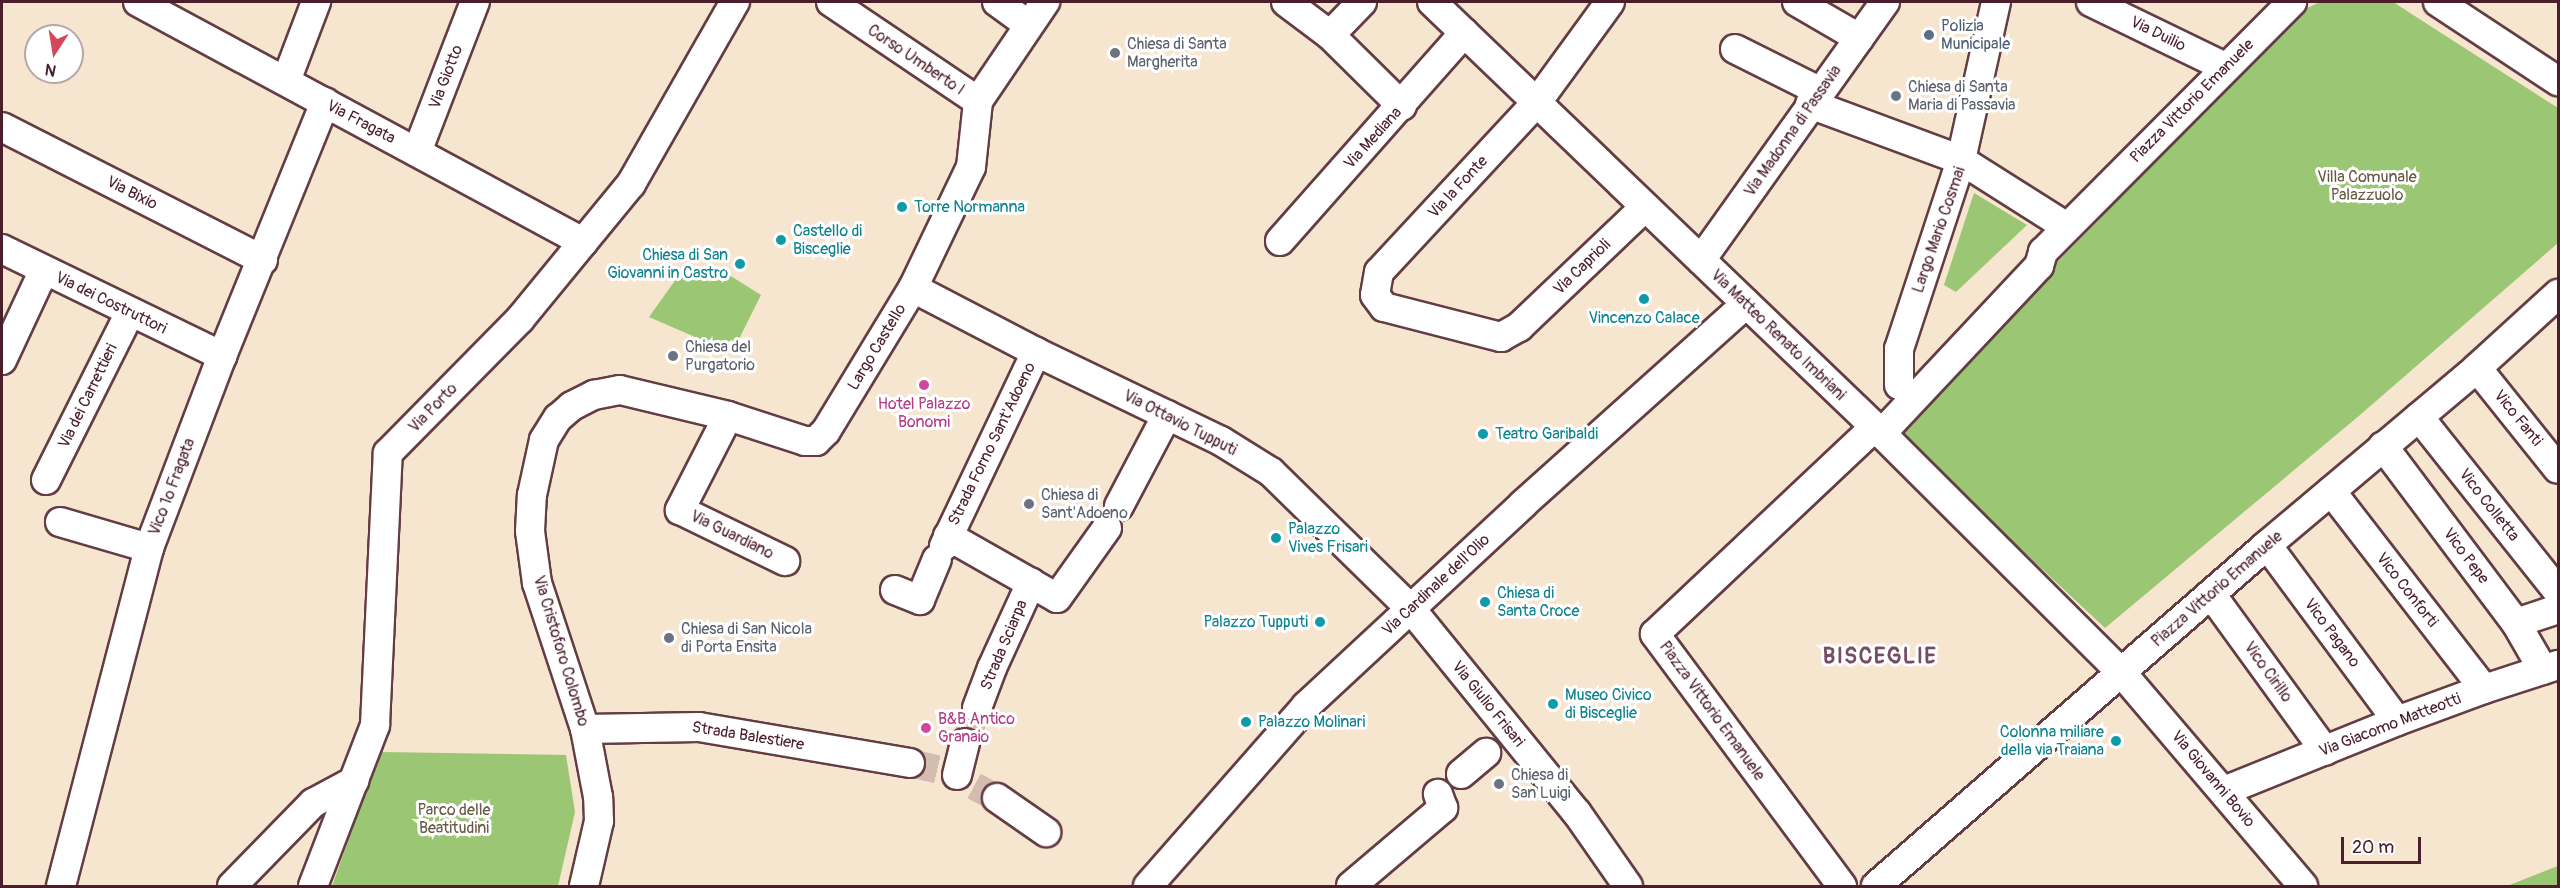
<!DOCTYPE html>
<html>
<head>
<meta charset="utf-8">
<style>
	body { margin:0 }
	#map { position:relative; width:2560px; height:888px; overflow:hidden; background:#f6e5cf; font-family:Pangolin,sans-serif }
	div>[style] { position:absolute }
	.green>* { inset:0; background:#9bc673 }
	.minor-tunnel>* { height:28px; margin-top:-14px; transform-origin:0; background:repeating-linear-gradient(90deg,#d4bdae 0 28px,transparent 0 42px) }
	.roads { filter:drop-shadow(2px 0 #643d44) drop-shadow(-2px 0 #643d44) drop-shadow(0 2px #643d44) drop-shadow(0 -2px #643d44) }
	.minor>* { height:28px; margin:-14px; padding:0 14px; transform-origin:14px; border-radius:14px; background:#fff }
	.dots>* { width:16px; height:16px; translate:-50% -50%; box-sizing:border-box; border:3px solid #fff; border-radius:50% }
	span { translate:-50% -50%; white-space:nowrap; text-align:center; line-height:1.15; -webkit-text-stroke:6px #fff; paint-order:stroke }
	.service-label { font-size:16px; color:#4e5e75 }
	.left { translate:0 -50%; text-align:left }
	.street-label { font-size:16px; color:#4a1f2b }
	.worship-label { font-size:16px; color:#5b616d }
	.park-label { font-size:16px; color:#665944 }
	.culture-label { font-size:16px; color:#0d838f }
	.right { translate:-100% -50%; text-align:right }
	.hotel-label { font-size:16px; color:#b23c85 }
	.district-label { font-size:22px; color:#744c63; font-weight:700; letter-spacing:1.5px }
	.frame { position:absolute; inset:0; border:3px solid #4a1f2b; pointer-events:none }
	.north { position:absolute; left:24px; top:24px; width:60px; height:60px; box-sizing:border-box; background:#fff; border:2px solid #b7a5aa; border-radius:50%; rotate:192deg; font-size:16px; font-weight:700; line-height:24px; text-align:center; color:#4a1f2b }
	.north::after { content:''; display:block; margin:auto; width:21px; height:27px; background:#d1495b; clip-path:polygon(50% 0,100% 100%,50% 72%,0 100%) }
	.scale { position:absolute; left:2341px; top:837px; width:80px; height:27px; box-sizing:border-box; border:3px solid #4a1f2b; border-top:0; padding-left:8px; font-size:18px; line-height:21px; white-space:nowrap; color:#4a1f2b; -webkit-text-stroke:4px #fff; paint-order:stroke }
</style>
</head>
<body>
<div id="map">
	<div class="green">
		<i style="clip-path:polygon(2320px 2px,2393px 2px,2558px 108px,2558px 243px,2360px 415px,2105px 628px,1900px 436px,1900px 420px,2096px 223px,2168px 145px,2301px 11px)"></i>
		<i style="clip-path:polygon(1974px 193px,2027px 225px,1956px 292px,1944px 285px)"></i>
		<i style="clip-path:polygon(684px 268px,710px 282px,718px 268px,761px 295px,732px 353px,649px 317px)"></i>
		<i style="clip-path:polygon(380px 752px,566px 755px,575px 812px,558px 886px,332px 886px)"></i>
		<i style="clip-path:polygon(2558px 866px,2558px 886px,2507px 886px)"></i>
	</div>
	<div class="minor-tunnel">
		<i style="left:965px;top:743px;width:37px;rotate:-71deg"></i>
		<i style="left:910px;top:763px;width:40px;rotate:13deg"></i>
		<i style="left:974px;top:786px;width:26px;rotate:28deg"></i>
	</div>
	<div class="roads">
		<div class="minor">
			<i style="left:138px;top:2px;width:506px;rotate:28.34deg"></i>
			<i style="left:831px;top:2px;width:177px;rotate:34deg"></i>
			<i style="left:997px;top:2px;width:39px;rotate:36deg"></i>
			<i style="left:1286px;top:2px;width:55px;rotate:36.9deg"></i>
			<i style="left:1330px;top:35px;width:101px;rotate:44.6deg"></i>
			<i style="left:1432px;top:2px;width:614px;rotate:43.81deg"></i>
			<i style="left:1875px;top:427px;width:347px;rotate:44.9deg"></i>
			<i style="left:2121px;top:672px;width:281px;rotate:49.6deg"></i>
			<i style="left:1610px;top:2px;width:124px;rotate:126.1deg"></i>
			<i style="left:1537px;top:102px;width:232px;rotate:132.9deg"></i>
			<i style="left:1379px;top:272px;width:23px;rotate:100deg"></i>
			<i style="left:1375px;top:295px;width:15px;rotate:53deg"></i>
			<i style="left:1384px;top:307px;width:121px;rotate:14.4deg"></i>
			<i style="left:1501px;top:337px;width:21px;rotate:-29deg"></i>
			<i style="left:1519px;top:327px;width:174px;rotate:-43.6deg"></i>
			<i style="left:1797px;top:2px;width:72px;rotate:30.1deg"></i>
			<i style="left:2091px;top:2px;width:149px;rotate:25.9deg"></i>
			<i style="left:2438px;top:2px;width:144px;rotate:33.4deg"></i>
			<i style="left:1330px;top:35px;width:46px;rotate:-45.9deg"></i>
			<i style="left:1735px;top:49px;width:94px;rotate:26.6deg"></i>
			<i style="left:286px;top:81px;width:85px;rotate:-69.2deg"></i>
			<i style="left:1810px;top:104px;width:161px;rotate:20.3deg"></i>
			<i style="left:1961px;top:160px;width:125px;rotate:32.3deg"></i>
			<i style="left:2px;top:127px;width:293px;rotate:27deg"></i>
			<i style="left:417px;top:152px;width:161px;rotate:-68.9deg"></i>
			<i style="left:1280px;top:241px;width:278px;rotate:-48.5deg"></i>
			<i style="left:2px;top:249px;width:245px;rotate:25.9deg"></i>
			<i style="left:1701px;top:260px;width:317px;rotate:-54.5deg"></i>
			<i style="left:913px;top:288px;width:139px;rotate:27.5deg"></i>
			<i style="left:1036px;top:352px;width:205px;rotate:25.7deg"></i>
			<i style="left:1221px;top:441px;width:59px;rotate:31.8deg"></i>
			<i style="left:1271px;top:472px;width:196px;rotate:44.4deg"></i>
			<i style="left:1411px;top:609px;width:263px;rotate:50.9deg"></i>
			<i style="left:1577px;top:813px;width:89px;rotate:55.1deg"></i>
			<i style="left:2px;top:360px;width:99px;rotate:-65deg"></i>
			<i style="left:2477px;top:368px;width:129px;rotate:51.3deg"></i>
			<i style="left:1899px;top:385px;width:36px;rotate:-90deg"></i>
			<i style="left:1899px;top:349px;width:199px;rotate:-71.8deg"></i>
			<i style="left:1961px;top:160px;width:162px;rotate:-77.5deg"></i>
			<i style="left:728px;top:416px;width:106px;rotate:117.1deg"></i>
			<i style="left:680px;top:510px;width:117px;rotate:25.9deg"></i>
			<i style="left:2419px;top:417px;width:223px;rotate:51.5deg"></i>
			<i style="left:1881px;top:434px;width:231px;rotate:-46.8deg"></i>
			<i style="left:2039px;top:266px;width:15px;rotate:-74deg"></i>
			<i style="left:2043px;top:252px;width:353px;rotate:-45.1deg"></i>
			<i style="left:2383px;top:446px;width:221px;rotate:53.1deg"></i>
			<i style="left:2516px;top:623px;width:54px;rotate:60.1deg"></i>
			<i style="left:46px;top:480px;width:188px;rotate:-63.4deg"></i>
			<i style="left:2331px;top:491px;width:250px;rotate:52.3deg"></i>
			<i style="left:1119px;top:506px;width:103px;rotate:-62.2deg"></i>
			<i style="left:60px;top:522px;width:93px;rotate:16.3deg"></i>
			<i style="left:948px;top:536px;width:125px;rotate:29.6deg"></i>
			<i style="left:1057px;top:598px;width:86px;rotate:-54.5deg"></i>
			<i style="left:2267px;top:545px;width:219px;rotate:53.5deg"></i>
			<i style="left:944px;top:546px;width:215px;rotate:-64.6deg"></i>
			<i style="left:895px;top:590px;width:27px;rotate:22deg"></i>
			<i style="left:920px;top:600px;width:44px;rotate:-67.5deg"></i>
			<i style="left:2211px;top:594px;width:194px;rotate:54deg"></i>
			<i style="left:2516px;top:623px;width:44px;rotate:-18.4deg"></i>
			<i style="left:977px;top:708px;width:43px;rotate:-69.4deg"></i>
			<i style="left:992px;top:668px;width:94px;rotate:-65.4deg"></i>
			<i style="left:585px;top:729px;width:114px;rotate:-1deg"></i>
			<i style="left:699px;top:727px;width:214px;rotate:9.7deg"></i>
			<i style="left:1461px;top:774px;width:33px;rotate:-40deg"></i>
			<i style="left:957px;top:775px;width:33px;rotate:-76deg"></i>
			<i style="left:2224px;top:791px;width:187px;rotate:-22deg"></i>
			<i style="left:2397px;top:721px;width:93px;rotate:-20.2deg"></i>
			<i style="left:2484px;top:689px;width:78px;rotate:-18deg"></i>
			<i style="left:997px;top:798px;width:60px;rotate:34.8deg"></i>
			<i style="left:61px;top:886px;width:349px;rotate:-75.4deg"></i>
			<i style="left:149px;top:548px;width:205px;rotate:-69.2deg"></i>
			<i style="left:222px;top:356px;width:274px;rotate:-67.9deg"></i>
			<i style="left:232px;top:886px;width:116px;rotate:-45.7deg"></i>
			<i style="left:313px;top:803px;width:47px;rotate:-28.2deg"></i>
			<i style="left:313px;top:886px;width:173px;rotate:-68.9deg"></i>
			<i style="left:375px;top:725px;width:272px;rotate:-87.3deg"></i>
			<i style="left:388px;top:453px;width:188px;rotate:-45.4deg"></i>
			<i style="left:520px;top:319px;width:175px;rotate:-50.6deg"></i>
			<i style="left:631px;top:184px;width:210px;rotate:-60.3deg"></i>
			<i style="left:584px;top:886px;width:67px;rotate:-77deg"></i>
			<i style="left:599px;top:821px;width:24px;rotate:-92deg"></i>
			<i style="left:598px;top:797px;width:69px;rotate:-100.8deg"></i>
			<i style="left:585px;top:729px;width:154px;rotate:-108.2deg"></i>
			<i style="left:537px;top:583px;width:52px;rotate:-97.7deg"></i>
			<i style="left:530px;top:531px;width:36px;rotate:-87deg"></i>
			<i style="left:532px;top:495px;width:56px;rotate:-77.7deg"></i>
			<i style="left:544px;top:440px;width:26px;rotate:-58deg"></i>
			<i style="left:558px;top:418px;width:18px;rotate:-41deg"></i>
			<i style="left:572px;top:406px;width:25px;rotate:-27deg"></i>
			<i style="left:594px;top:395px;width:26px;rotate:-11deg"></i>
			<i style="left:620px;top:390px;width:111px;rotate:13.5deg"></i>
			<i style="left:728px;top:416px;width:81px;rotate:18deg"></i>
			<i style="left:805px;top:441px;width:11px"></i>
			<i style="left:816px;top:441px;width:14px;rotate:-45deg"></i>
			<i style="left:826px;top:431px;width:167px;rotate:-58.7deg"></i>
			<i style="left:913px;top:288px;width:134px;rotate:-64.4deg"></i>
			<i style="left:971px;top:167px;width:66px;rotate:-83.9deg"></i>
			<i style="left:978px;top:101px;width:120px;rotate:-55.9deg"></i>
			<i style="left:1148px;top:886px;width:240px;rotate:-48.7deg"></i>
			<i style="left:1306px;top:706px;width:296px;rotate:-42.9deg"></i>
			<i style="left:1523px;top:504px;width:300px;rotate:-41.9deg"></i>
			<i style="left:1351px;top:886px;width:121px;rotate:-40.3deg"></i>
			<i style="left:1443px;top:808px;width:15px;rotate:-110deg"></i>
			<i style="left:1842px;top:886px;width:314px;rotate:-126.6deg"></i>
			<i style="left:1655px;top:634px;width:302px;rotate:-43.3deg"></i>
			<i style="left:1876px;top:886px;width:519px;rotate:-41.09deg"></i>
			<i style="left:2267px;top:545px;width:275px;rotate:-40.1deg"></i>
			<i style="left:2477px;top:368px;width:110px;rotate:-42.4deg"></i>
		</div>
	</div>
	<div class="dots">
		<i style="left:1929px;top:35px;background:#5c6f8a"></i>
		<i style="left:1115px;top:53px;background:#6b7280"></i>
		<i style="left:1896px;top:96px;background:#6b7280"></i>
		<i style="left:902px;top:207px;background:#0f9aa8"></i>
		<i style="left:781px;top:240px;background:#0f9aa8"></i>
		<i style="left:740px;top:264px;background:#0f9aa8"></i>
		<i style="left:1644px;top:299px;background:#0f9aa8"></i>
		<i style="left:673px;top:356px;background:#6b7280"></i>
		<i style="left:924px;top:385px;background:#d1479c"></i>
		<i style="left:1483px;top:434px;background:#0f9aa8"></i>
		<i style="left:1029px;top:504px;background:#6b7280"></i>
		<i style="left:1276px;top:538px;background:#0f9aa8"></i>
		<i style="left:1485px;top:602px;background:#0f9aa8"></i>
		<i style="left:1320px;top:622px;background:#0f9aa8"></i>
		<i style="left:669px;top:638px;background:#6b7280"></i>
		<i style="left:1553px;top:704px;background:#0f9aa8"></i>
		<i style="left:1246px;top:722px;background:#0f9aa8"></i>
		<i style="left:926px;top:728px;background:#d1479c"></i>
		<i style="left:2116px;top:741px;background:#0f9aa8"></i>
		<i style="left:1499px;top:784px;background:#6b7280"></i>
	</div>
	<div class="service-label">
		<span class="left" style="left:1941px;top:35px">Polizia<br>Municipale</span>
	</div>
	<div class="street-label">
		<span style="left:2158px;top:34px;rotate:26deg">Via Duilio</span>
		<span style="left:916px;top:60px;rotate:34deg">Corso Umberto I</span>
		<span style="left:446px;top:77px;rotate:-69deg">Via Giotto</span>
		<span style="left:2192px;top:101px;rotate:-45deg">Piazza Vittorio Emanuele</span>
		<span style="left:361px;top:122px;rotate:28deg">Via Fragata</span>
		<span style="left:1793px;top:131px;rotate:-55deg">Via Madonna di Passavia</span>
		<span style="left:1373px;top:138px;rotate:-48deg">Via Mediana</span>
		<span style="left:1458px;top:187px;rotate:-47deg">Via la Fonte</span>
		<span style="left:132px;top:193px;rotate:27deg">Via Bixio</span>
		<span style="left:1939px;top:230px;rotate:-71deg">Largo Mario Cosmai</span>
		<span style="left:1582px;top:267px;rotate:-44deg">Via Caprioli</span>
		<span style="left:111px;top:303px;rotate:26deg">Via dei Costruttori</span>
		<span style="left:1778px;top:335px;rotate:44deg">Via Matteo Renato Imbriani</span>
		<span style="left:877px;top:347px;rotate:-59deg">Largo Castello</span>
		<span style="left:88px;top:396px;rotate:-64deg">Via dei Carrettieri</span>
		<span style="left:433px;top:408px;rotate:-46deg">Via Porto</span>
		<span style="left:2518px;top:418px;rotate:51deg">Vico Fanti</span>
		<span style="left:1180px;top:423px;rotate:27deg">Via Ottavio Tupputi</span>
		<span style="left:992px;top:444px;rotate:-64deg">Strada Forno Sant'Adoeno</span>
		<span style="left:172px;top:487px;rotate:-69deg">Vico 1º Fragata</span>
		<span style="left:2489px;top:505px;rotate:52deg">Vico Colletta</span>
		<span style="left:732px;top:535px;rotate:26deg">Via Guardiano</span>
		<span style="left:2466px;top:556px;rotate:53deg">Vico Pepe</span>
		<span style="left:1436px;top:585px;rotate:-43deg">Via Cardinale dell'Olio</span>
		<span style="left:2217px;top:589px;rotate:-41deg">Piazza Vittorio Emanuele</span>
		<span style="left:2407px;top:590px;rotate:52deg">Vico Conforti</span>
		<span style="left:2332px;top:633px;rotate:53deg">Vico Pagano</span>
		<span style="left:1004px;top:645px;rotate:-67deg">Strada Sciarpa</span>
		<span style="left:561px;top:651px;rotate:73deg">Via Cristoforo Colombo</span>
		<span style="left:2268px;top:672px;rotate:54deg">Vico Cirillo</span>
		<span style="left:1488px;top:704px;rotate:51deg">Via Giulio Frisari</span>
		<span style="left:1712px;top:711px;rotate:54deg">Piazza Vittorio Emanuele</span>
		<span style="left:2390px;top:725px;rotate:-21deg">Via Giacomo Matteotti</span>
		<span style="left:748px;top:736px;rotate:9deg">Strada Balestiere</span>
		<span style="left:2213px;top:779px;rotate:50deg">Via Giovanni Bovio</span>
	</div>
	<div class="worship-label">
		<span class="left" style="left:1127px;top:53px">Chiesa di Santa<br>Margherita</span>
		<span class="left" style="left:1908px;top:96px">Chiesa di Santa<br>Maria di Passavia</span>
		<span class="left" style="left:685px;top:356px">Chiesa del<br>Purgatorio</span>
		<span class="left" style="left:1041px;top:504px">Chiesa di<br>Sant'Adoeno</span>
		<span class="left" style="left:681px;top:638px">Chiesa di San Nicola<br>di Porta Ensita</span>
		<span class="left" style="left:1511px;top:784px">Chiesa di<br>San Luigi</span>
	</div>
	<div class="park-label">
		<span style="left:2367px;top:186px">Villa Comunale<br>Palazzuolo</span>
		<span style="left:454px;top:819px">Parco delle<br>Beatitudini</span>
	</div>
	<div class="culture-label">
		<span class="left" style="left:914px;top:207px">Torre Normanna</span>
		<span class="left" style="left:793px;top:240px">Castello di<br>Bisceglie</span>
		<span class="right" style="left:728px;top:264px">Chiesa di San<br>Giovanni in Castro</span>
		<span style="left:1644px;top:318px">Vincenzo Calace</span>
		<span class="left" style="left:1495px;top:434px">Teatro Garibaldi</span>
		<span class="left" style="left:1288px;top:538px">Palazzo<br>Vives Frisari</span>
		<span class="left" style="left:1497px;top:602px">Chiesa di<br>Santa Croce</span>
		<span class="right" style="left:1308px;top:622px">Palazzo Tupputi</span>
		<span class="left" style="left:1565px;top:704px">Museo Civico<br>di Bisceglie</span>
		<span class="left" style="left:1258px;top:722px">Palazzo Molinari</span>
		<span class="right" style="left:2104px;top:741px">Colonna miliare<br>della via Traiana</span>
	</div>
	<div class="hotel-label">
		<span style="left:924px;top:413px">Hotel Palazzo<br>Bonomi</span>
		<span class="left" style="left:938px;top:728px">B&amp;B Antico<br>Granaio</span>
	</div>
	<div class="district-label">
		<span style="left:1880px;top:657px">BISCEGLIE</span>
	</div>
	<div class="frame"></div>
	<div class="north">N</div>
	<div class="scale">20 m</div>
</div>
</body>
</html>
